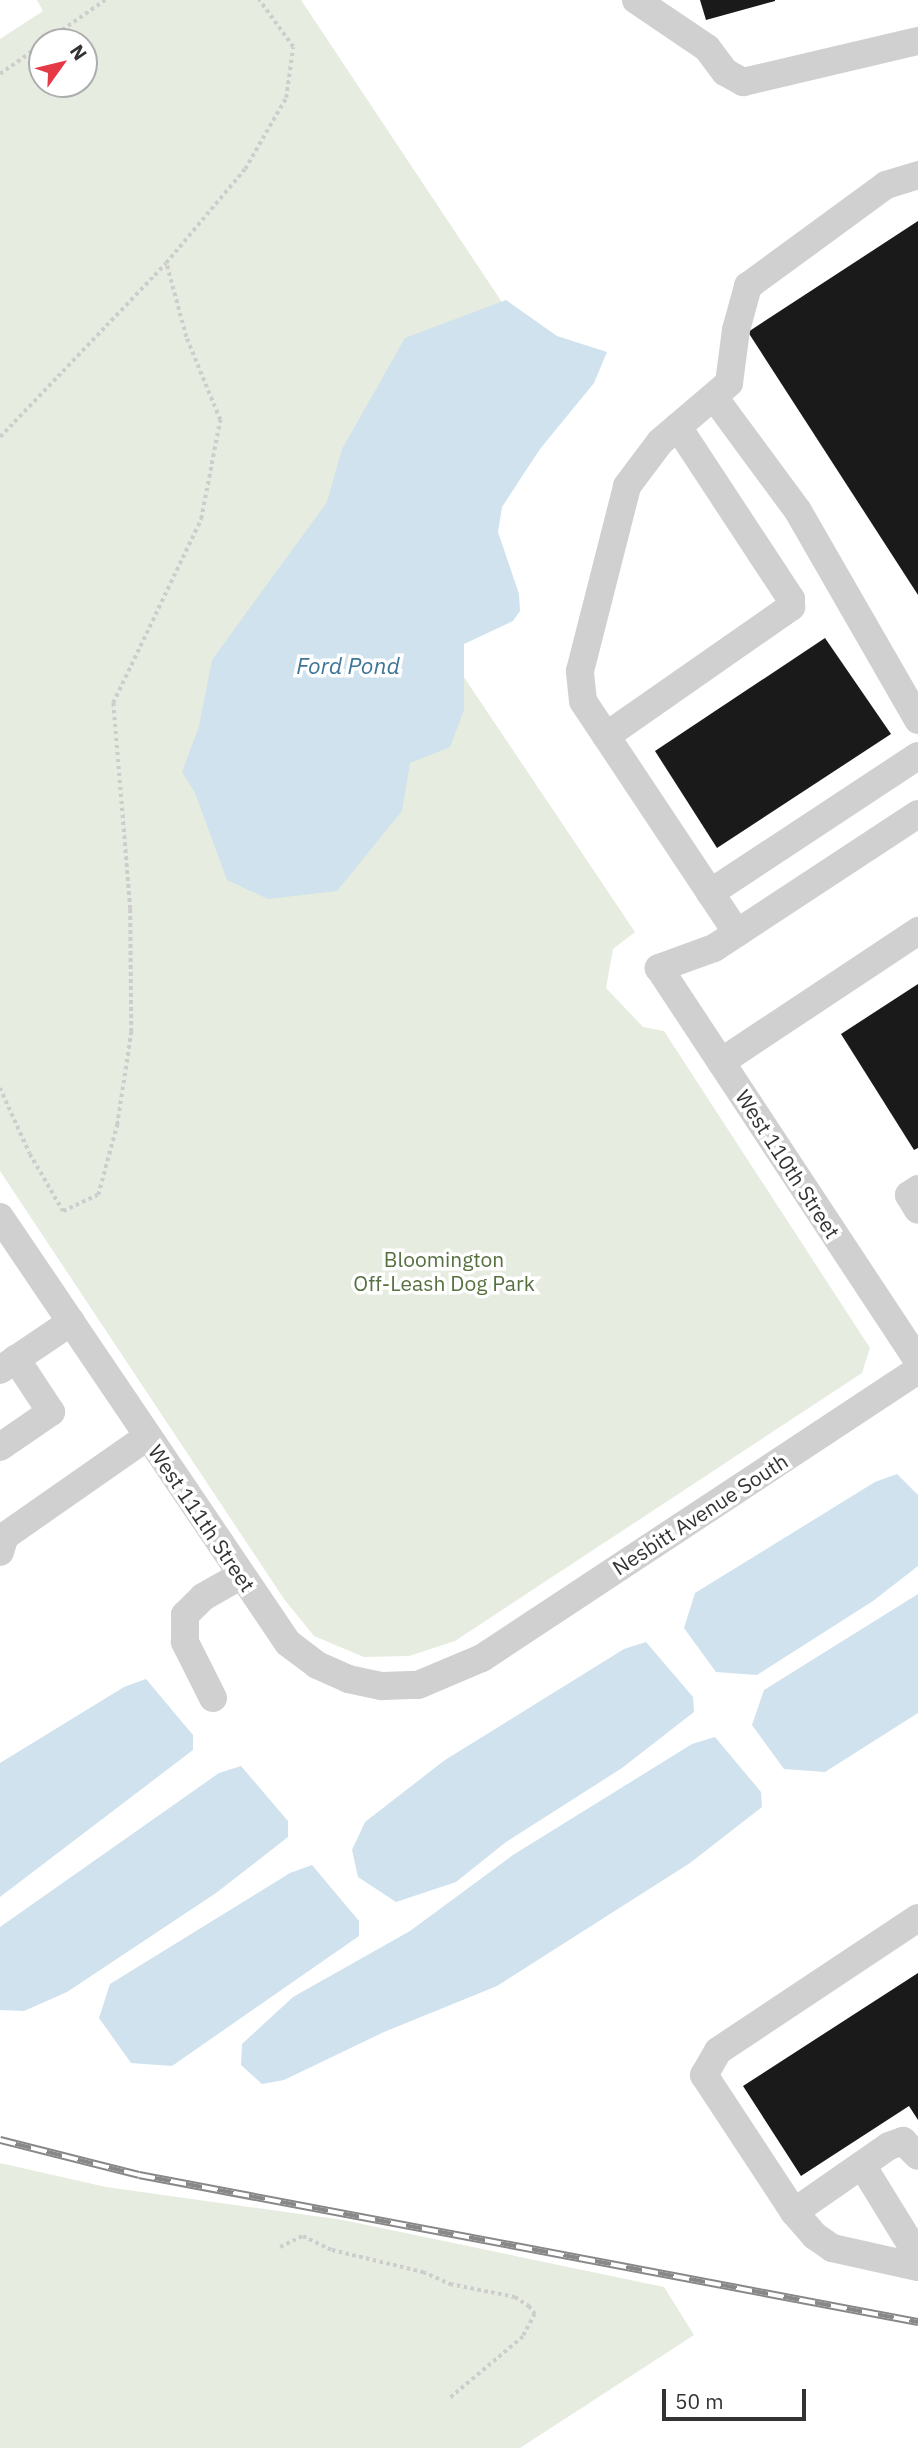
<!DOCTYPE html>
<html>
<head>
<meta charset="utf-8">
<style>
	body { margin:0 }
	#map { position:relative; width:918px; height:2448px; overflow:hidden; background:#fff; font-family:"IBM Plex Sans",sans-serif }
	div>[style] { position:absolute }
	.green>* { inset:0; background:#e6ecdf }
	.water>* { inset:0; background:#cfe2ee }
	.building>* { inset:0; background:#1a1a1a }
	.path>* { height:3.5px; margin-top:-1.75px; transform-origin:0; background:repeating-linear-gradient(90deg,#cdcdcd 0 3.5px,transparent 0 7px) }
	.minor>* { height:28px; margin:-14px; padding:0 14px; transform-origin:14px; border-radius:14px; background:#d0d0d0 }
	.rail>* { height:8px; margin-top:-4px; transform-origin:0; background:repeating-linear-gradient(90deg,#fff 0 16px,#888 0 32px); box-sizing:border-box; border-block:2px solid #888 }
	span { translate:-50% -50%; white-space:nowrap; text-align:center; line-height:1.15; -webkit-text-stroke:7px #fff; paint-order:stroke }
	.street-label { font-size:21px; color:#333 }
	.park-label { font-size:21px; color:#56703f }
	.water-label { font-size:23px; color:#3f7597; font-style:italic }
	.north { position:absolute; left:28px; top:28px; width:70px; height:70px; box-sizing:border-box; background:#fff; border:2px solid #adadad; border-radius:50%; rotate:56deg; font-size:19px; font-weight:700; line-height:28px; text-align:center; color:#333 }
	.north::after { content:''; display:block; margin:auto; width:24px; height:32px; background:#e63946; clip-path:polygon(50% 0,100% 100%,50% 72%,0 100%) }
	.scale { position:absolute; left:662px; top:2389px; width:144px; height:32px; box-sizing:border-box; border:4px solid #333; border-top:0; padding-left:9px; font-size:21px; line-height:24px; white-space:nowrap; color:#333; -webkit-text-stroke:5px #fff; paint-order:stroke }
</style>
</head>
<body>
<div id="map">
	<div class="green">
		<i style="clip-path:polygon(evenodd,37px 0,301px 0,543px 364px,345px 500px,635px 932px,613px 949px,606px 988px,643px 1027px,664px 1031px,870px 1348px,862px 1373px,455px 1641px,409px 1656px,364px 1657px,314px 1636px,284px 1599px,0 1171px,0 39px,43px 11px,37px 0,42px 42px,84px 42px,84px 84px,42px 84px,42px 42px)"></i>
		<i style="clip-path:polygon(0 2163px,106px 2187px,343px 2220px,664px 2287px,694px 2335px,520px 2448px,0 2448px)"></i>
	</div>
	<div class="water">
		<i style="clip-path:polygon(506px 300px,557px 336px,607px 352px,594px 383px,540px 449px,502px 507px,498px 532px,519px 594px,520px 611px,513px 621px,464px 644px,464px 710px,450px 747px,410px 763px,402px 811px,337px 891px,268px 899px,227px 880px,195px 793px,182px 772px,199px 726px,212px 660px,327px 502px,342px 449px,405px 338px)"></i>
		<i style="clip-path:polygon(897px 1474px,918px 1495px,918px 1566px,873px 1601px,757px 1675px,716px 1672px,684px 1628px,695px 1593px,875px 1482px)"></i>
		<i style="clip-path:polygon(918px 1594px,918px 1713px,825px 1772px,784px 1769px,752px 1725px,764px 1690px)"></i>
		<i style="clip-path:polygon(646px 1642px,693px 1697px,694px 1712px,622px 1768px,506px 1842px,456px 1882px,396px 1902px,358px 1877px,352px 1850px,365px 1822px,445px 1760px,624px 1649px)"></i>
		<i style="clip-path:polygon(146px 1679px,193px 1735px,193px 1750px,0 1897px,0 1763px,124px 1687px)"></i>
		<i style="clip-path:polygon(715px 1737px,761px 1792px,762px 1807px,690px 1863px,497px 1986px,384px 2032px,284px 2080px,262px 2084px,241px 2065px,242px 2044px,293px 1997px,410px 1931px,513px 1855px,692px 1744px)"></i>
		<i style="clip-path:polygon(241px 1766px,288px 1821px,288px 1837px,216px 1893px,67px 1992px,24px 2011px,0 2010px,0 1927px,219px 1773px)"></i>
		<i style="clip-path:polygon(312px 1865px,359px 1921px,359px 1936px,172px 2066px,131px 2063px,99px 2018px,110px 1984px,290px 1873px)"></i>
	</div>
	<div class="building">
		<i style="clip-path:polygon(700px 0,775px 0,775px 1px,706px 20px)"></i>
		<i style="clip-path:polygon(918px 221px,918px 595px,748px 332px)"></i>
		<i style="clip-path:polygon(825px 638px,891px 734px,717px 848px,655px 751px)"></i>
		<i style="clip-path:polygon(918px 984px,918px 1148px,914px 1150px,841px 1034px)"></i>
		<i style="clip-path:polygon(918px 1973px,918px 2120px,909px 2106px,801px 2176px,743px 2086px)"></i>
	</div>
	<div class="path">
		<i style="left:45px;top:42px;width:73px;rotate:-35deg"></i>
		<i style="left:0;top:74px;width:52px;rotate:-35.5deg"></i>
		<i style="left:0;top:437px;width:240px;rotate:-46.3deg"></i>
		<i style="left:166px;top:263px;width:123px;rotate:-50deg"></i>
		<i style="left:245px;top:169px;width:82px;rotate:-60deg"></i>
		<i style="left:286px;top:98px;width:51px;rotate:-82.2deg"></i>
		<i style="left:293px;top:47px;width:58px;rotate:-125.9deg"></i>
		<i style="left:0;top:1088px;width:72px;rotate:65.6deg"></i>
		<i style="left:30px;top:1154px;width:66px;rotate:59.9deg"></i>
		<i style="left:63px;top:1211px;width:38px;rotate:-25deg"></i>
		<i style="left:98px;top:1195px;width:73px;rotate:-74.8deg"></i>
		<i style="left:117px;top:1125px;width:94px;rotate:-81.4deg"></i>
		<i style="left:131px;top:1032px;width:123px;rotate:-90.5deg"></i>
		<i style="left:130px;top:909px;width:207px;rotate:-94.7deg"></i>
		<i style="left:113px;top:703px;width:204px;rotate:-64.4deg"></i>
		<i style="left:201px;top:519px;width:101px;rotate:-79.1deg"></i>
		<i style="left:220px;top:420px;width:90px;rotate:-112.3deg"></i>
		<i style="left:186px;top:337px;width:77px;rotate:-105.1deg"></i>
		<i style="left:280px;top:2247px;width:25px;rotate:-26deg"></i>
		<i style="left:303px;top:2236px;width:32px;rotate:26deg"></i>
		<i style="left:332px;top:2250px;width:94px;rotate:13.6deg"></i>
		<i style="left:423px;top:2272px;width:30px;rotate:24deg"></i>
		<i style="left:450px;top:2284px;width:66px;rotate:11.3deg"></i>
		<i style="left:515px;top:2297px;width:17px;rotate:33deg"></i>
		<i style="left:529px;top:2306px;width:10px;rotate:53deg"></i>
		<i style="left:535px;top:2314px;width:26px;rotate:118deg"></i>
		<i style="left:523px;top:2337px;width:98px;rotate:140deg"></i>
	</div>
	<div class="minor">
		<i style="left:636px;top:0;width:86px;rotate:34.1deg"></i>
		<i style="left:707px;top:48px;width:30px;rotate:53deg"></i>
		<i style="left:725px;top:72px;width:21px;rotate:29deg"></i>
		<i style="left:743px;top:82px;width:180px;rotate:-13.2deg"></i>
		<i style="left:714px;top:397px;width:142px;rotate:53.6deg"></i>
		<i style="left:798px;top:511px;width:241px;rotate:60.1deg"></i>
		<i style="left:606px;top:736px;width:226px;rotate:-34.9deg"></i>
		<i style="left:791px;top:607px;width:8px;rotate:-90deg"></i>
		<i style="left:791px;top:599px;width:206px;rotate:-123.3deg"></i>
		<i style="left:918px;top:814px;width:244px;rotate:146.7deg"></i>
		<i style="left:714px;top:948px;width:59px;rotate:160deg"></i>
		<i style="left:659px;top:968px;width:471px;rotate:56.6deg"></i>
		<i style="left:710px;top:893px;width:249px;rotate:-33.4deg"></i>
		<i style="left:737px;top:933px;width:278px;rotate:-123.6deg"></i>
		<i style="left:583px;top:701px;width:30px;rotate:-96deg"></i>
		<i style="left:580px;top:671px;width:191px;rotate:-75.7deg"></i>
		<i style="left:627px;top:486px;width:55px;rotate:-53.1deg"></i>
		<i style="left:660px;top:442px;width:91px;rotate:-40.5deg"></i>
		<i style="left:729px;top:383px;width:53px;rotate:-82.5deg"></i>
		<i style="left:736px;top:330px;width:46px;rotate:-74.7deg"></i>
		<i style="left:748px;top:286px;width:171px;rotate:-36.2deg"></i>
		<i style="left:886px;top:185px;width:34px;rotate:-17deg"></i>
		<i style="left:721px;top:1062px;width:237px;rotate:-33.6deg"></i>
		<i style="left:918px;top:1189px;width:11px;rotate:146deg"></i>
		<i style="left:909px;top:1195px;width:17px;rotate:59deg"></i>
		<i style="left:0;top:1217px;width:514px;rotate:55.94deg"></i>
		<i style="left:288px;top:1643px;width:36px;rotate:37deg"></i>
		<i style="left:317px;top:1665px;width:34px;rotate:24deg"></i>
		<i style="left:348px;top:1679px;width:35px;rotate:12deg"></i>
		<i style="left:382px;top:1686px;width:36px;rotate:-2deg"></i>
		<i style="left:418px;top:1685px;width:69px;rotate:-22.9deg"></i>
		<i style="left:482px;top:1658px;width:523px;rotate:-33.45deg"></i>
		<i style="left:0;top:1370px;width:86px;rotate:-34.1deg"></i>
		<i style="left:0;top:1447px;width:62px;rotate:-34.5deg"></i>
		<i style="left:51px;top:1412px;width:64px;rotate:-123.4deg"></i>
		<i style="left:0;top:1552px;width:17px;rotate:-73deg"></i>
		<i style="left:5px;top:1536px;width:173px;rotate:-34.9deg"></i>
		<i style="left:213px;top:1698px;width:63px;rotate:-116.6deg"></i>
		<i style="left:185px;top:1642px;width:27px;rotate:-90deg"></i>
		<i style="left:185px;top:1615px;width:25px;rotate:-45deg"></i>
		<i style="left:203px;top:1597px;width:43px;rotate:-29.6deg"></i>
		<i style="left:918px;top:1918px;width:240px;rotate:146.4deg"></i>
		<i style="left:718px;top:2051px;width:28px;rotate:120deg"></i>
		<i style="left:704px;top:2075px;width:164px;rotate:56.7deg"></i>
		<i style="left:794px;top:2212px;width:32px;rotate:49deg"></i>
		<i style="left:815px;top:2236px;width:21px;rotate:35deg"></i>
		<i style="left:832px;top:2248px;width:88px;rotate:12.5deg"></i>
		<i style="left:862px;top:2165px;width:107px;rotate:58.4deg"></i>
		<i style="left:794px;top:2212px;width:116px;rotate:-34.8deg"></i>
		<i style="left:889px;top:2146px;width:15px;rotate:-20deg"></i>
		<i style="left:903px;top:2141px;width:21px;rotate:45deg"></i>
	</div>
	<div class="rail">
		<i style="left:0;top:2140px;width:143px;rotate:14.1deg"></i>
		<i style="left:139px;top:2175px;width:793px;rotate:10.69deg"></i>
	</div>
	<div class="street-label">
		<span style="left:788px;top:1164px;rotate:57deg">West 110th Street</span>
		<span style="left:700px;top:1514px;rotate:-33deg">Nesbitt Avenue South</span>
		<span style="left:202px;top:1518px;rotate:56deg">West 111th Street</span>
	</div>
	<div class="park-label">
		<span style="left:444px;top:1271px">Bloomington<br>Off-Leash Dog Park</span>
	</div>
	<div class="water-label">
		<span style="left:348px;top:665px">Ford Pond</span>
	</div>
	<div class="north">N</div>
	<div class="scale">50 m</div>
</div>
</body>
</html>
